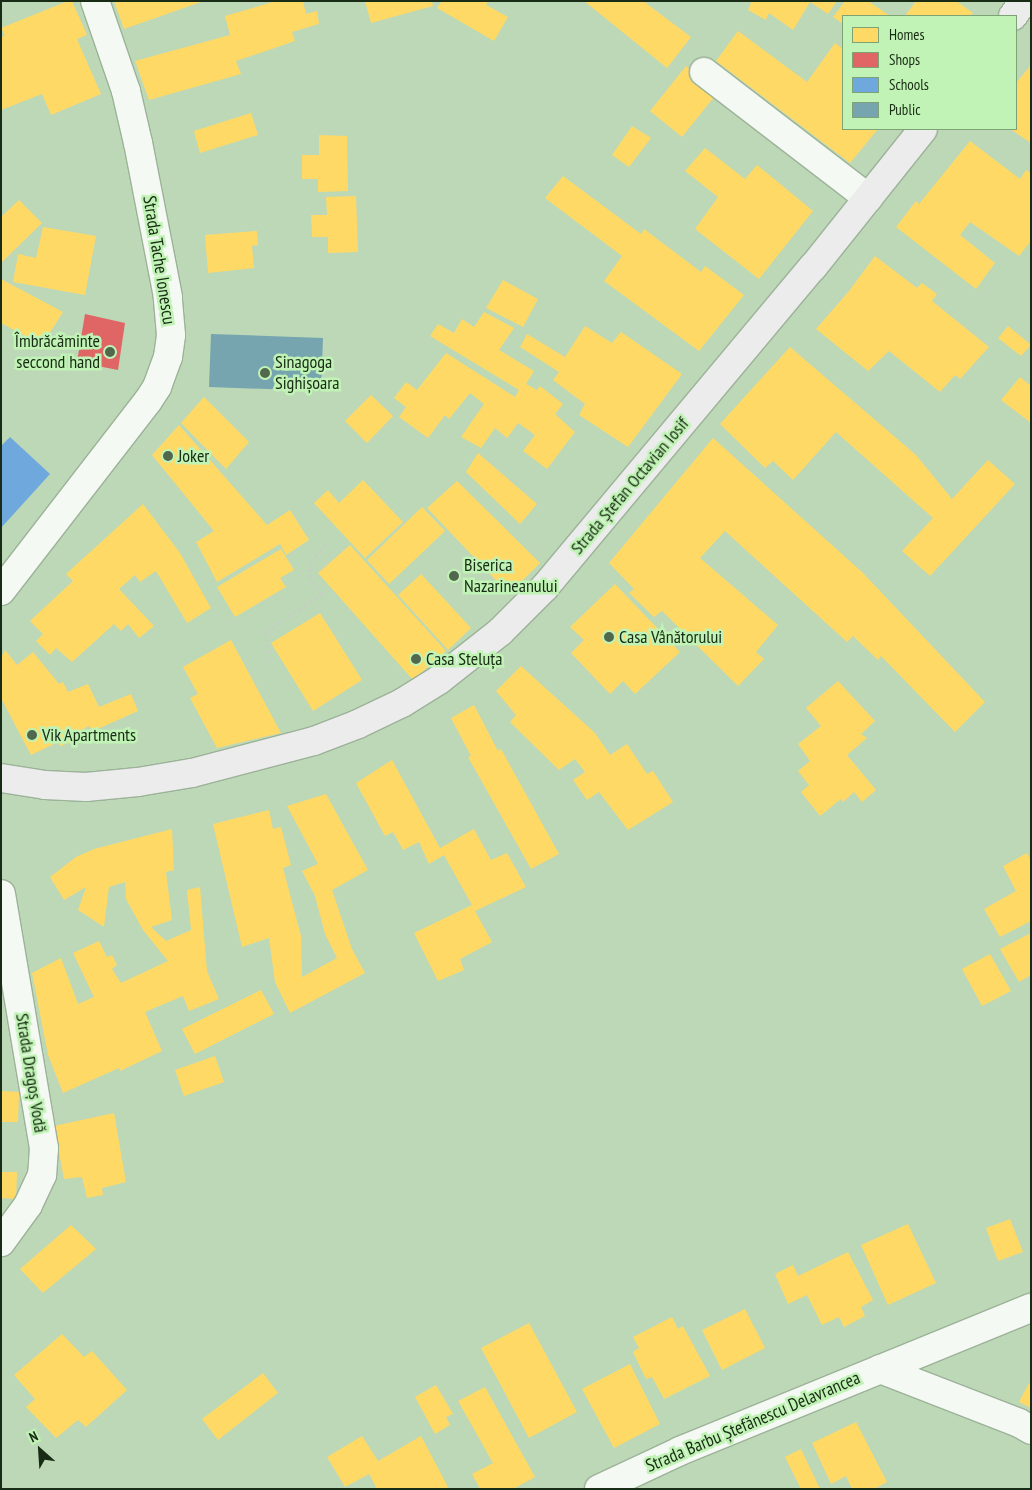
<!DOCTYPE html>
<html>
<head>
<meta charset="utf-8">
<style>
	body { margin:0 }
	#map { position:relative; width:1032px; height:1490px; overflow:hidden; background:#bcd8b7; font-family:"PT Sans Narrow",sans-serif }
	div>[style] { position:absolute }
	.homes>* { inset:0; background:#ffd966 }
	.shops>* { inset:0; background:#e06666 }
	.schools>* { inset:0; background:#6fa8dc }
	.public>* { inset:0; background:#76a5af }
	.path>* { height:3px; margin-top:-1.5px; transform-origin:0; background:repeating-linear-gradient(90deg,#c5cdc4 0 2.5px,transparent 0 6.5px) }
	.roads { filter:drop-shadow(1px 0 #9cb298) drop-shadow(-1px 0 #9cb298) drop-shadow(0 1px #9cb298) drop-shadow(0 -1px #9cb298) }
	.minor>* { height:28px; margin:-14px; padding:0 14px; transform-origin:14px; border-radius:14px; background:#f5f9f4 }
	.major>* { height:28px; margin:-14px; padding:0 14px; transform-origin:14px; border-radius:14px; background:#ececed }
	.dots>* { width:14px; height:14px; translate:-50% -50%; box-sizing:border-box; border:2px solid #c0f3b5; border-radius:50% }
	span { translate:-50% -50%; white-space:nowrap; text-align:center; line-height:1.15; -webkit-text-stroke:5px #c0f3b5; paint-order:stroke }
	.street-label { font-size:18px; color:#182b14 }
	.poi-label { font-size:18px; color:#182b14 }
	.right { translate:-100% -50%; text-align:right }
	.left { translate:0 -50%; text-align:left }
	.frame { position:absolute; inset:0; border:2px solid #182b14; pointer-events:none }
	.legend { position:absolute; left:842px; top:15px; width:175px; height:115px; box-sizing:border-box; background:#c0f3b5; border:1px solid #7da375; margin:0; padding:6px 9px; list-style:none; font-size:15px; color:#182b14 }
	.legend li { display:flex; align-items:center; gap:10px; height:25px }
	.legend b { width:25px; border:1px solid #7da375 }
	.north { position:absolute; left:15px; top:1425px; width:50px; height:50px; -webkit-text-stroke:4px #c0f3b5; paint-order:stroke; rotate:334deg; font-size:14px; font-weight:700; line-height:20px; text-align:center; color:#182b14 }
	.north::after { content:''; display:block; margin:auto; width:18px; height:22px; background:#182b14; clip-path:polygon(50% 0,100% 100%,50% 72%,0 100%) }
</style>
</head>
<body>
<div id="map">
	<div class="homes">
		<i style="clip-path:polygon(68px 1px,72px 1px,87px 35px,77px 39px,101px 94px,51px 115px,42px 94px,1px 110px,1px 37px,5px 36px,1px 28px)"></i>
		<i style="clip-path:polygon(114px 1px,201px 1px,201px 2px,124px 29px)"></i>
		<i style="clip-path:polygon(276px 1px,303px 1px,306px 14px,317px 11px,319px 24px,292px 32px,295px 41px,236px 61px,241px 74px,149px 100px,135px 61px,230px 35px,225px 16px)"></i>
		<i style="clip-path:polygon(365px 1px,432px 1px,433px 6px,371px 23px)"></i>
		<i style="clip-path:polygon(442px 1px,488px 1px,486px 5px,508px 17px,494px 41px,437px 8px)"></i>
		<i style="clip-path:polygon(584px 1px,643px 1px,691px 37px,667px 68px)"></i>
		<i style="clip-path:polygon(749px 1px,837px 1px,828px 14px,810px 2px,793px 30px,769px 13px,766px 20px,748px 10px,751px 3px)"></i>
		<i style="clip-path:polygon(845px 1px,868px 1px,890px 16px,843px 16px,843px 24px,833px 17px)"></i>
		<i style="clip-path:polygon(916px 1px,956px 1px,973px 13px,970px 16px,905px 16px)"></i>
		<i style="clip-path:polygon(738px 31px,807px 82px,835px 43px,843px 49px,843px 129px,878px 129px,850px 163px,716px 61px)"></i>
		<i style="clip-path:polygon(1031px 65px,1031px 143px,1010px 129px,1016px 129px,1016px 83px)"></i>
		<i style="clip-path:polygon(686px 66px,718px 92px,682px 137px,650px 111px)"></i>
		<i style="clip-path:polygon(251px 113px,258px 135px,200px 153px,194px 131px)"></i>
		<i style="clip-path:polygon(632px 126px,651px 138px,629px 167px,612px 155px)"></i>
		<i style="clip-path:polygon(319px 135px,347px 136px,348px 191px,318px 192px,318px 179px,302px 179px,302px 155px,319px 155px)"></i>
		<i style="clip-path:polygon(970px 141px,1020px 179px,1026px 170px,1031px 173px,1031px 241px,1019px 256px,970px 222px,960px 235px,995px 263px,976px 289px,896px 227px,916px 201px,919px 204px)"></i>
		<i style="clip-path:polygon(705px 148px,745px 179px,757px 165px,813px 211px,759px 279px,695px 229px,718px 197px,685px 171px)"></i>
		<i style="clip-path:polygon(563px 176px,641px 234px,644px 229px,701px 272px,705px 266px,744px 295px,699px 351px,604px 281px,622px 256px,545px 198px)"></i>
		<i style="clip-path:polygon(356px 196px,358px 252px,328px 253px,328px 237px,312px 237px,311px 215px,327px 215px,326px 197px)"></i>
		<i style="clip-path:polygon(19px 200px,42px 223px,1px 263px,1px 217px)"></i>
		<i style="clip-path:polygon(43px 227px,96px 236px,85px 295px,13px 282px,18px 254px,36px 258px)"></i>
		<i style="clip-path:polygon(257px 231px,258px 245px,252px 246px,254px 268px,208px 273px,205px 235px)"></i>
		<i style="clip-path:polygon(875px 256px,917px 288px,922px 283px,937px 294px,932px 301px,989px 347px,960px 379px,955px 375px,940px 392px,889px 351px,868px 371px,816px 329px,849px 291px)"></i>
		<i style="clip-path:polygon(1px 279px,63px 312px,42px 345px,1px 323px)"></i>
		<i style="clip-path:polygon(503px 280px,538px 299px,523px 327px,486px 308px)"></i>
		<i style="clip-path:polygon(484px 312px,514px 328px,499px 350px,534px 371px,526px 384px,537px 390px,540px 386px,563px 404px,555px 414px,575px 432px,547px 469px,523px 451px,535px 435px,518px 423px,507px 438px,495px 428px,481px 448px,461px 437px,484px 404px,470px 393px,449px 419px,445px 415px,428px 438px,399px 417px,406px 407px,394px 398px,406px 382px,417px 390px,446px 353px,515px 397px,519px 390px,430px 336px,438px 324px,454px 333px,462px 319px,474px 327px)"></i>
		<i style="clip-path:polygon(585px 326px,612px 343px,621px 332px,682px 374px,628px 447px,579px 415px,585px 404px,553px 380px,559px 372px,520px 347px,527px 334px,565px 357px)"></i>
		<i style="clip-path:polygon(1008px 326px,1031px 345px,1021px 356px,998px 338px)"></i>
		<i style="clip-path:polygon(790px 347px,916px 455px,952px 499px,988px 460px,1015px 484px,930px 576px,902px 551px,933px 518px,836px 432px,793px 480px,773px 461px,765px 468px,720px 424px)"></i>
		<i style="clip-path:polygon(1020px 377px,1031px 386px,1031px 423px,1001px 400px)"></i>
		<i style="clip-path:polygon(371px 395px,393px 416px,367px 443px,345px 421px)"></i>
		<i style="clip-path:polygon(204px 397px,249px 442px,226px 469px,181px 423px)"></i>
		<i style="clip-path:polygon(179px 425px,267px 525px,290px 510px,309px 540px,286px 555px,280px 544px,217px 582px,196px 542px,214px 531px,152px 455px)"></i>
		<i style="clip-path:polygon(713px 438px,862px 572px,985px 702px,955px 732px,881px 656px,878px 660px,853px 636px,847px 642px,725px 531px,700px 558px,778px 625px,756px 652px,764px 659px,738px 686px,662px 611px,654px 617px,629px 593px,634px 589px,609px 563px)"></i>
		<i style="clip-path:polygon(478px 453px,537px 504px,520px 524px,466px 472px)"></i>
		<i style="clip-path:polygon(363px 480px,403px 522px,365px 558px,314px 503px,328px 490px,339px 503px)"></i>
		<i style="clip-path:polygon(457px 481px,540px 563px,509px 594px,427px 508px)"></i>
		<i style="clip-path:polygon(143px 504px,180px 553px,211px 608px,187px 623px,156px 571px,140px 582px,135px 575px,119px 589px,154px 626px,139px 638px,128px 624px,121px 631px,114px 624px,72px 662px,56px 648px,50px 655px,36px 641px,43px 634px,30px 621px,73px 581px,66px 574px)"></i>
		<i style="clip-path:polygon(422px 507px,445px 531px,389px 584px,367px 560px)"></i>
		<i style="clip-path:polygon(350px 545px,446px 651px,413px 680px,318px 573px)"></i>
		<i style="clip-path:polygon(281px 549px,294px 570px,280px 578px,286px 587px,235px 617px,217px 587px)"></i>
		<i style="clip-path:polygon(421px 574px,471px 628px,448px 650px,398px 595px)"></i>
		<i style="clip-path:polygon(615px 584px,680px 652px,635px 694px,623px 681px,610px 694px,571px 653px,584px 640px,570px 627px)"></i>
		<i style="clip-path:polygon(320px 613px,362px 680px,313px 711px,271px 643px)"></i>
		<i style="clip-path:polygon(231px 640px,281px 733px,217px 748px,190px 698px,198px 694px,183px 667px)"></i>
		<i style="clip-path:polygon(5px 650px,17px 665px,33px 652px,59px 684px,63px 682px,68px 692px,88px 684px,99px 707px,131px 694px,138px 711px,93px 731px,89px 726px,76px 733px,79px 739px,60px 746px,58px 742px,31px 755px,1px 698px,1px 658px)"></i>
		<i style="clip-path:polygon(521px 666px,595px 733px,610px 755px,627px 744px,647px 774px,653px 771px,673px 802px,628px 830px,599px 792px,587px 800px,573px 780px,585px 772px,575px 759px,559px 770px,510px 722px,516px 715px,496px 691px)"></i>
		<i style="clip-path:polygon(838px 681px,875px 721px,861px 734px,867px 738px,847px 755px,876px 790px,862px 802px,854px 792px,843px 802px,841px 799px,820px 816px,801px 792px,809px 785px,798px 771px,810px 761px,798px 744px,821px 726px,806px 708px)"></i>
		<i style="clip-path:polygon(474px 705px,498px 751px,501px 749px,559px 854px,531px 869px,468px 757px,471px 756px,451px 718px)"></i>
		<i style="clip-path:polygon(392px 760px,440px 848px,474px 829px,491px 860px,507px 853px,526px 887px,475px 911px,492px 942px,460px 959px,464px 970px,438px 981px,414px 933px,472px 905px,444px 855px,429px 864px,419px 842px,403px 850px,393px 832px,385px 836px,356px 783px)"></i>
		<i style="clip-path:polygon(326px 794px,368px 870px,332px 890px,352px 949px,365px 973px,290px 1013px,275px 982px,269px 938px,242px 947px,213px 824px,269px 810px,273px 829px,281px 827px,291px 865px,283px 868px,301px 936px,302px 977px,337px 958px,325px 934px,315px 896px,302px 871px,318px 864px,287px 806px)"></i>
		<i style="clip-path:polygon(172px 829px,174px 870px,166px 872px,172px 920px,151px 927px,166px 941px,191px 930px,187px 890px,200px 887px,207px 971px,219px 999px,189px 1011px,183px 996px,145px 1012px,162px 1051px,120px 1071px,119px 1068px,63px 1093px,48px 1055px,32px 973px,61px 958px,78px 1004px,94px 997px,73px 953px,99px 941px,107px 957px,112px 955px,117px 965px,112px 969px,121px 983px,168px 961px,143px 930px,126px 899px,125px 882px,109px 887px,104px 927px,78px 910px,86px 887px,64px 900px,50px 877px,76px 857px,94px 849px)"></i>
		<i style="clip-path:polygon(1027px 853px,1031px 861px,1031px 921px,1000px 937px,984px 909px,1016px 891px,1003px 866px)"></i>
		<i style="clip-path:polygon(1031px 933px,1031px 975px,1019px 982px,1000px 949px)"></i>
		<i style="clip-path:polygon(990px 954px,1011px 991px,982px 1006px,962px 969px)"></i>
		<i style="clip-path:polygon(261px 990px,274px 1014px,195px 1054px,182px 1029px)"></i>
		<i style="clip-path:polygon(215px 1056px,224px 1082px,184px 1096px,175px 1070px)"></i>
		<i style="clip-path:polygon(1px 1091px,19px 1092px,18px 1122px,1px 1122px)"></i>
		<i style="clip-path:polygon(114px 1113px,126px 1182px,102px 1188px,103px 1195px,87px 1198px,82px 1177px,64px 1179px,54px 1126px)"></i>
		<i style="clip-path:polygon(1px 1172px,17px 1172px,16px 1199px,1px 1198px)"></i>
		<i style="clip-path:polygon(1010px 1219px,1023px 1252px,998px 1261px,986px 1228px)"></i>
		<i style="clip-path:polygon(908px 1224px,936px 1283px,888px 1305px,861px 1245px)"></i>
		<i style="clip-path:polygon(71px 1225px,96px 1249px,43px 1293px,20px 1269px)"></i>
		<i style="clip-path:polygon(848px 1252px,873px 1300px,861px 1307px,865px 1316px,844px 1327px,839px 1317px,822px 1325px,807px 1295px,788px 1304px,775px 1274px,793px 1265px,798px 1276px)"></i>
		<i style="clip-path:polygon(745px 1309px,765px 1348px,722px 1370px,702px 1330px)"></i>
		<i style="clip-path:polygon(672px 1317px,678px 1329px,683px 1326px,710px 1376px,664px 1399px,652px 1377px,646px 1379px,633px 1352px,639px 1348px,633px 1337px)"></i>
		<i style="clip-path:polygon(529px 1323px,577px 1412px,529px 1438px,481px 1348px)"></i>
		<i style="clip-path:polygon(62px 1334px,84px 1357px,92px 1351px,127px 1390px,86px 1427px,78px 1420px,56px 1438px,26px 1407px,35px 1399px,14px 1375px)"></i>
		<i style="clip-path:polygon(630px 1364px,660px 1424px,614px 1448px,582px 1389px)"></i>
		<i style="clip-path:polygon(263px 1373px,278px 1393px,218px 1440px,202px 1419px)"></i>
		<i style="clip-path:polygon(1029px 1383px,1031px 1384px,1031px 1408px,1019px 1402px)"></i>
		<i style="clip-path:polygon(436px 1385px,453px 1414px,446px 1417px,450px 1425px,435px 1434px,415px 1397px)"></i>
		<i style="clip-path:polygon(485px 1387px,535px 1477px,513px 1489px,480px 1489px,472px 1474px,493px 1463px,458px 1401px)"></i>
		<i style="clip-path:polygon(856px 1422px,887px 1482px,874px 1489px,852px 1489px,846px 1476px,831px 1484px,812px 1443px)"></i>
		<i style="clip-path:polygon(362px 1436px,378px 1461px,421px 1436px,448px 1487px,445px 1489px,377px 1489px,369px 1474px,345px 1487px,327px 1457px)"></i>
		<i style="clip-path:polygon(801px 1449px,820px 1489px,801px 1489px,785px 1457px)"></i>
	</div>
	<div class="shops">
		<i style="clip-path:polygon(85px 314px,125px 323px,118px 370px,77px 362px)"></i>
	</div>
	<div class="schools">
		<i style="clip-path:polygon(10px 437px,50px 474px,1px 528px,1px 446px)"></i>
	</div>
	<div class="public">
		<i style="clip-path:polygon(211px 334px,323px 338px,321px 391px,209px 387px)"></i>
	</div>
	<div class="path">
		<i style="left:268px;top:660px;width:29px;rotate:-94deg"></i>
		<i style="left:266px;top:631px;width:66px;rotate:-33.9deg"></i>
		<i style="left:321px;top:594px;width:20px;rotate:-123deg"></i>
		<i style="left:310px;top:577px;width:11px;rotate:-90deg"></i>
		<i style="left:310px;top:566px;width:11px;rotate:-63deg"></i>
		<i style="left:315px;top:556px;width:20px;rotate:-45deg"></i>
	</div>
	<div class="roads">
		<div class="minor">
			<i style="left:704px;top:72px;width:207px;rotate:37.5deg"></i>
			<i style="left:1px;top:591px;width:240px;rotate:-52.3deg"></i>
			<i style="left:148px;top:401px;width:17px;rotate:-57deg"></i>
			<i style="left:157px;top:387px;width:32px;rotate:-70deg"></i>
			<i style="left:168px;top:357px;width:22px;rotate:-82deg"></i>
			<i style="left:171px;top:335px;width:38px;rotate:-95deg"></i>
			<i style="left:168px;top:297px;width:157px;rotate:-101deg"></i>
			<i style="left:138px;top:143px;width:53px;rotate:-103deg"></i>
			<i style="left:126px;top:91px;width:95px;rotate:-109deg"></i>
			<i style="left:1px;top:894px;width:258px;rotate:80.4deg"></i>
			<i style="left:44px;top:1148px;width:27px;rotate:94deg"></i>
			<i style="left:42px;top:1175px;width:33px;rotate:115deg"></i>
			<i style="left:28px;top:1205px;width:46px;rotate:126.1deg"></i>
			<i style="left:880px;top:1369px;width:149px;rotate:21.2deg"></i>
			<i style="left:1019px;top:1423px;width:14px;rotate:30deg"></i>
			<i style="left:599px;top:1489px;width:89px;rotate:-25.1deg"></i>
			<i style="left:680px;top:1451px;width:379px;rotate:-22.2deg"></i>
		</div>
		<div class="major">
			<i style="left:1013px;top:16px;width:19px;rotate:-54deg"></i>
			<i style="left:1px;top:778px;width:45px;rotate:9deg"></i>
			<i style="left:45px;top:785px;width:41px;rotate:2.8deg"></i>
			<i style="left:86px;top:787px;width:52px;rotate:-5.5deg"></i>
			<i style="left:138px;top:782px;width:55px;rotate:-9.5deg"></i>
			<i style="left:192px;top:773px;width:126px;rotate:-14.7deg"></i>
			<i style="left:314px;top:741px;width:47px;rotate:-21.1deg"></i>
			<i style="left:358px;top:724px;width:49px;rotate:-25.5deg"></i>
			<i style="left:402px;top:703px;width:44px;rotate:-31.9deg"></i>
			<i style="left:439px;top:680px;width:78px;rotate:-38.2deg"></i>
			<i style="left:500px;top:632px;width:64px;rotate:-45deg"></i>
			<i style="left:545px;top:587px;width:417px;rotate:-50.1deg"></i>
			<i style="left:813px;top:267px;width:176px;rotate:-51.4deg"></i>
		</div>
	</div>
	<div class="dots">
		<i style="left:110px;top:352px;background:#51684d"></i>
		<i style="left:265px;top:373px;background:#51684d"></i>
		<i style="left:168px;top:456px;background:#51684d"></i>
		<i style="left:454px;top:576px;background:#51684d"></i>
		<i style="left:609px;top:637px;background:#51684d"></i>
		<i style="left:416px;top:659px;background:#51684d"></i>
		<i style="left:32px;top:735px;background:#51684d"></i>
	</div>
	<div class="street-label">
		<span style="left:159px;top:260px;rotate:81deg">Strada Tache Ionescu</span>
		<span style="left:630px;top:486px;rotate:-50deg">Strada Ștefan Octavian Iosif</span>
		<span style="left:31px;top:1073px;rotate:81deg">Strada Dragoș Vodă</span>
		<span style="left:753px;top:1422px;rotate:-23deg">Strada Barbu Ștefănescu Delavrancea</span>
	</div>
	<div class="poi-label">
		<span class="right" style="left:100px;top:352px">Îmbrăcăminte<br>seccond hand</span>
		<span class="left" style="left:275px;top:373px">Sinagoga<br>Sighișoara</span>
		<span class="left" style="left:178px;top:456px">Joker</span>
		<span class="left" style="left:464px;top:576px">Biserica<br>Nazarineanului</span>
		<span class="left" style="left:619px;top:637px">Casa Vânătorului</span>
		<span class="left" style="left:426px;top:659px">Casa Steluța</span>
		<span class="left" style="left:42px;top:735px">Vik Apartments</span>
	</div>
	<div class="frame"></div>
	<ul class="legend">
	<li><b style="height:14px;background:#ffd966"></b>Homes</li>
	<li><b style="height:14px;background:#e06666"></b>Shops</li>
	<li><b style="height:14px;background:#6fa8dc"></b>Schools</li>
	<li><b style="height:14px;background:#76a5af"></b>Public</li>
	</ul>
	<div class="north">N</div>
</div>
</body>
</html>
